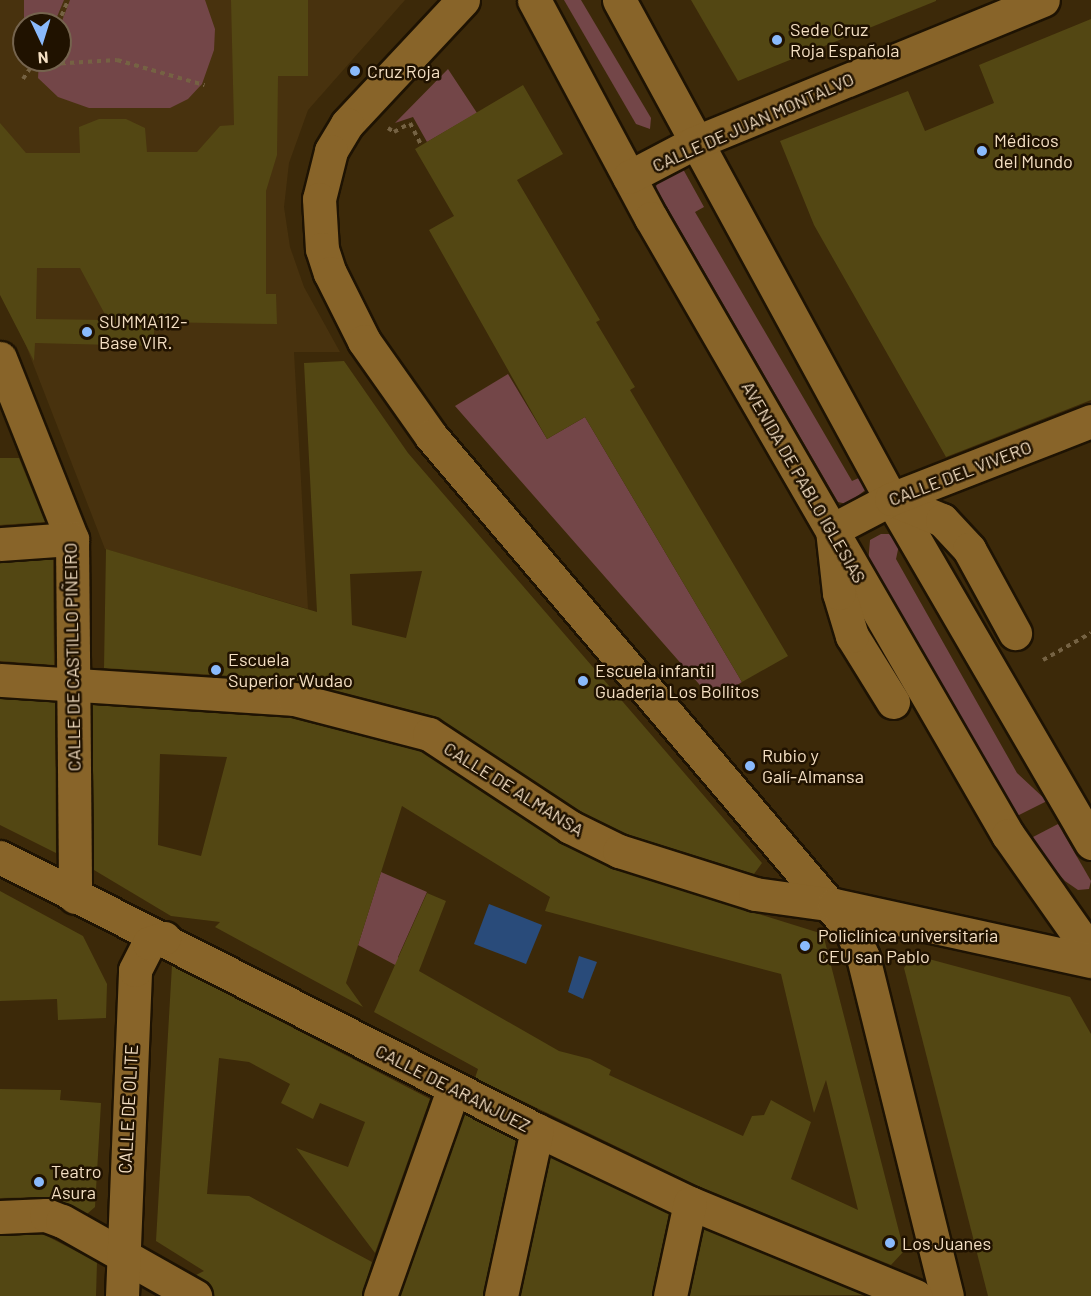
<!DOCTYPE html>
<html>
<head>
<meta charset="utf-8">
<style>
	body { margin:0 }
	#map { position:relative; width:1091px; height:1296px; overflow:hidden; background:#3c2909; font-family:Barlow,sans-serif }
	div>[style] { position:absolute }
	.built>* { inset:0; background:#48320e }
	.green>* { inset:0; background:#734648 }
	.water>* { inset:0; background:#294b7a }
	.building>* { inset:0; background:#534713 }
	.path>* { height:4px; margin-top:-2px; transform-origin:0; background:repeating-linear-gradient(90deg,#756243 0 4.5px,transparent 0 9px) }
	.roads { filter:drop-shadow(2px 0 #1e1303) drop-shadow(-2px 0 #1e1303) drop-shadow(0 2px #1e1303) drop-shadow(0 -2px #1e1303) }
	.minor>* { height:33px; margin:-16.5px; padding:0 16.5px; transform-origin:16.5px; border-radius:16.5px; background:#886429 }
	.dots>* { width:16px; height:16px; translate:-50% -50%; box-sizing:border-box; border:3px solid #201200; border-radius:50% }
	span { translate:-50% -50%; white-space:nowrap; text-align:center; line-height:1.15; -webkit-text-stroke:5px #201200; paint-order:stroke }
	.poi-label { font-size:18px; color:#f4dfc3 }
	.left { translate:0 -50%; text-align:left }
	.street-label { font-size:18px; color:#f4dfc3 }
	.north { position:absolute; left:12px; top:12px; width:60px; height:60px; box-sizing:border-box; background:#201200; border:2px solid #75644e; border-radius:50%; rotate:176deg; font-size:16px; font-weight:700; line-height:24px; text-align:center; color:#f4dfc3 }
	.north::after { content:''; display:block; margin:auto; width:21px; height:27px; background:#8abafc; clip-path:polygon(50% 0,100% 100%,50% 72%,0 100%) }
</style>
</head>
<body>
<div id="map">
	<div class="built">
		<i style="clip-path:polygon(evenodd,0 0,405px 0,308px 110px,289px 163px,284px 207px,290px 247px,304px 287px,340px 352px,294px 352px,308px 609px,105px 549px,25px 343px,0 294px,0 0,24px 24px,60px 24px,60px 60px,24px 60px,24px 24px)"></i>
	</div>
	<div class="green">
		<i style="clip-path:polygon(24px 0,64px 0,54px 24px,24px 24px,24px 52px)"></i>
		<i style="clip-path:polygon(70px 0,205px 0,215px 29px,214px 50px,202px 84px,188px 99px,170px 108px,89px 108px,58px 97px,38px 78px,39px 61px,60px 60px,60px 26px)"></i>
		<i style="clip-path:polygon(564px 0,581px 0,651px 118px,650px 129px,636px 124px)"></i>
		<i style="clip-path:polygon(448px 69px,477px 113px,427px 142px,413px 117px,395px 123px)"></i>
		<i style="clip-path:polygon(683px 169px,704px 207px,695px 212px,852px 481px,861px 477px,868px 488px,847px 504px,838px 502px,656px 188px,657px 181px)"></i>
		<i style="clip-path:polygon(508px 374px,547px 439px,585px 417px,742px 682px,713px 700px,455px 406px)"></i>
		<i style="clip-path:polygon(881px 534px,889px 534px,899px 545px,896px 559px,1017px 773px,1047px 801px,1015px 817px,868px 564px,870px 540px)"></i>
		<i style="clip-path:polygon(1058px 824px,1091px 881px,1089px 889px,1078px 890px,1065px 881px,1034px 846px,1033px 837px)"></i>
		<i style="clip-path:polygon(381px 872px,427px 892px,398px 957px,410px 973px,358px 945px)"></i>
	</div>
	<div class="water">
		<i style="clip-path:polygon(489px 904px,542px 925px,526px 964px,474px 944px)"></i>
		<i style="clip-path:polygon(579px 956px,597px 962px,583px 999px,568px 992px)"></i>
	</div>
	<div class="building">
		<i style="clip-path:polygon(evenodd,231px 0,308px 0,308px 76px,278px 76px,277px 155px,266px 191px,266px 294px,276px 294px,277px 324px,154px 322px,154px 346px,35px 343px,34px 361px,0 295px,0 123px,26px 153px,80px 153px,79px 127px,99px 119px,126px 119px,145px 128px,147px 152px,197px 152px,220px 126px,234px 125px,231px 0,37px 268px,80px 268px,108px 320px,36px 319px,37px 268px)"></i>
		<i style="clip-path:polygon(691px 0,936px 0,936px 1px,738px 81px)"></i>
		<i style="clip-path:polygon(1091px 19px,1091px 400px,946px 457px,814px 225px,780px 141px,908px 91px,925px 131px,994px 103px,979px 65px)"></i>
		<i style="clip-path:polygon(523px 85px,563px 154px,517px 180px,600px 320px,596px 322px,635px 387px,630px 390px,788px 656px,742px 682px,585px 417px,547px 439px,429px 230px,454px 216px,415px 149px)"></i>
		<i style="clip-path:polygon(evenodd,344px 361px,408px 453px,762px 863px,754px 874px,626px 834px,579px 811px,434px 716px,295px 680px,104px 668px,106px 549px,317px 612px,304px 363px,344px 361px,422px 571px,406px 638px,352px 625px,350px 574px,422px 571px)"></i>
		<i style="clip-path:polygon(0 458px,19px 458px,45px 522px,0 525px)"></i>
		<i style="clip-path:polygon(53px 559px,54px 665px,0 661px,0 563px)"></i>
		<i style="clip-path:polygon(0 699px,55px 702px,56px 853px,0 825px)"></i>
		<i style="clip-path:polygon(evenodd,92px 705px,291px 718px,421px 751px,560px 843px,611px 868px,823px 934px,904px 1251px,891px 1265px,698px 1186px,475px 1078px,478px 1069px,374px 1012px,427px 893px,446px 901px,419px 971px,559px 1051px,590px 1059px,611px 1070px,609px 1075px,743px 1136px,752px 1116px,764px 1115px,771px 1100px,811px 1122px,791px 1179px,858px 1210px,826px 1080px,814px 1113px,781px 974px,545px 911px,550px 897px,402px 806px,346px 983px,363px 1007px,215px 927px,220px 922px,171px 916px,94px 870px,92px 705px,160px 754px,227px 757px,201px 856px,158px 845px,160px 754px)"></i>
		<i style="clip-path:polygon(0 891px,83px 936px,107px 984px,106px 1018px,58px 1020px,57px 999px,0 1001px)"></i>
		<i style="clip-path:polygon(914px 955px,1070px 997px,1091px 1034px,1091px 1296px,988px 1296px,904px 968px)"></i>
		<i style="clip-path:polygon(172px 965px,430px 1099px,375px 1253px,296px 1148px,348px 1167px,365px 1122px,320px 1103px,313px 1119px,281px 1103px,290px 1084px,249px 1062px,219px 1058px,207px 1194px,249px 1196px,372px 1262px,362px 1296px,214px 1296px,211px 1286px,196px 1275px,204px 1271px,156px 1241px)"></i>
		<i style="clip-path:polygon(0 1089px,61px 1090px,60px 1100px,101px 1103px,95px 1207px,87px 1214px,52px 1197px,0 1198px)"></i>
		<i style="clip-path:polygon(464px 1114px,516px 1140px,483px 1296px,400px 1296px)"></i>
		<i style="clip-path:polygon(550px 1157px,669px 1214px,652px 1296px,520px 1296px)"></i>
		<i style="clip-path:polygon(704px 1229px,864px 1295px,689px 1296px)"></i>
		<i style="clip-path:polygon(43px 1234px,97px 1262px,96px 1296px,0 1296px,0 1236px)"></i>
	</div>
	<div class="path">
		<i style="left:58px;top:24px;width:26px;rotate:-67deg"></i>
		<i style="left:34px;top:65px;width:83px;rotate:-3.4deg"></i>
		<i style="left:117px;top:60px;width:91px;rotate:16deg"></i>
		<i style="left:23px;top:79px;width:23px;rotate:-56deg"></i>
		<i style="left:388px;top:128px;width:7px;rotate:34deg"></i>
		<i style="left:394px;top:132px;width:18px;rotate:-29deg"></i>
		<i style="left:410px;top:123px;width:25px;rotate:63deg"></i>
		<i style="left:1043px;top:660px;width:55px;rotate:-29.4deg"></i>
	</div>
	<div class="roads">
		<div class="minor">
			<i style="left:463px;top:0;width:170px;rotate:133.1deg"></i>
			<i style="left:347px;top:124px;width:31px;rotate:121deg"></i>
			<i style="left:331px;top:151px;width:49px;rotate:104deg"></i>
			<i style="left:319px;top:199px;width:50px;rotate:86.6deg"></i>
			<i style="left:322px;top:249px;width:25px;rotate:72deg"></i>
			<i style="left:330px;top:273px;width:76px;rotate:63.4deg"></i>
			<i style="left:364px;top:341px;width:116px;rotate:54.8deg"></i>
			<i style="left:431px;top:436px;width:648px;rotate:49.63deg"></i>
			<i style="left:851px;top:930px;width:30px;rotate:66deg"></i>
			<i style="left:863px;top:957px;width:349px;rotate:76.1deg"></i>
			<i style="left:534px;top:0;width:247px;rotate:61.8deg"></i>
			<i style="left:651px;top:218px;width:713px;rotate:59.95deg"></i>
			<i style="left:1008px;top:835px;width:144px;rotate:54.9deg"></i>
			<i style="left:619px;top:0;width:568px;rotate:61.41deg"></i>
			<i style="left:891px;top:499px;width:398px;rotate:59.8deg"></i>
			<i style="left:629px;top:177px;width:73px;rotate:-27.6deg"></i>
			<i style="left:694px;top:143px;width:377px;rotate:-22.3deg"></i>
			<i style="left:0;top:358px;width:195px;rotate:68.3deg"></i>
			<i style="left:72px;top:539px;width:358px;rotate:89.5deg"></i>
			<i style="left:891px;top:499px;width:55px;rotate:22.4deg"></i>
			<i style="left:942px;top:520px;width:40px;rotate:47deg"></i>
			<i style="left:969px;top:549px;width:96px;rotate:61.3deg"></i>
			<i style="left:0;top:544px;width:72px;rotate:-4deg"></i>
			<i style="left:0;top:680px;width:295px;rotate:3.7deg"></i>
			<i style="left:294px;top:699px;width:139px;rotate:14.5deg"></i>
			<i style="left:429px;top:734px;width:169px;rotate:33.4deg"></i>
			<i style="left:570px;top:827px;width:55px;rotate:26.1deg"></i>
			<i style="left:619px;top:851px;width:143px;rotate:17.5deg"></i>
			<i style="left:755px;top:894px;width:80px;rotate:7.9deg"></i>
			<i style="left:834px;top:905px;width:263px;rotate:12.3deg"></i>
			<i style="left:893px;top:702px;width:78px;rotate:-121.8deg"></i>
			<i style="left:852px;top:636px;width:45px;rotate:-106.8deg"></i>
			<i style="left:839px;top:593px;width:63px;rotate:-96.3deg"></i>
			<i style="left:832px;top:530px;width:67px;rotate:-27.7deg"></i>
			<i style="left:891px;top:499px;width:215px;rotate:-21.3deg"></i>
			<i style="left:0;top:857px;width:602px;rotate:26.95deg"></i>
			<i style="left:537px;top:1130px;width:170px;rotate:25.5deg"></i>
			<i style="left:690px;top:1203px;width:244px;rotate:22.4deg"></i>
			<i style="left:0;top:1217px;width:46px;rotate:-2.5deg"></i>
			<i style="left:46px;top:1215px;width:17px;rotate:21deg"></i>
			<i style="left:62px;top:1221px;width:153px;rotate:29.4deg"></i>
			<i style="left:122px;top:1296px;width:326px;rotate:-87.7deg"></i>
			<i style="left:135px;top:970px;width:30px;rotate:-63deg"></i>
			<i style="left:149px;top:943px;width:16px;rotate:-18deg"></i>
			<i style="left:380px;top:1296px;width:219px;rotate:-70.5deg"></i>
			<i style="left:501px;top:1296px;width:170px;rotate:-77.8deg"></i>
			<i style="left:670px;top:1296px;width:95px;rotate:-77.9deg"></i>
		</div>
	</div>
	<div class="dots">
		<i style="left:777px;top:40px;background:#8abafc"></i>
		<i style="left:355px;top:71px;background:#8abafc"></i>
		<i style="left:982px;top:151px;background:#8abafc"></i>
		<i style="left:87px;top:332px;background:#8abafc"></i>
		<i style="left:216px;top:670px;background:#8abafc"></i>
		<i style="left:583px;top:681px;background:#8abafc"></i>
		<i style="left:750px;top:766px;background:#8abafc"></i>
		<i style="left:805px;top:946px;background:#8abafc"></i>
		<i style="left:39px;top:1182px;background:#8abafc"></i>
		<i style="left:890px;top:1243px;background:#8abafc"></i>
	</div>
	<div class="poi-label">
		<span class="left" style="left:790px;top:40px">Sede Cruz<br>Roja Española</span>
		<span class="left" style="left:367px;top:71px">Cruz Roja</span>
		<span class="left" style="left:994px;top:151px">Médicos<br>del Mundo</span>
		<span class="left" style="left:99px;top:332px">SUMMA112-<br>Base VIR.</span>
		<span class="left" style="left:228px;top:670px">Escuela<br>Superior Wudao</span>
		<span class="left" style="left:595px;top:681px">Escuela infantil<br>Guaderia Los Bollitos</span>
		<span class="left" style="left:762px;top:766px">Rubio y<br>Galí-Almansa</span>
		<span class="left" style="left:818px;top:946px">Policlínica universitaria<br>CEU san Pablo</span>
		<span class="left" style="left:51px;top:1182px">Teatro<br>Asura</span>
		<span class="left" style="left:902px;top:1243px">Los Juanes</span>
	</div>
	<div class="street-label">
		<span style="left:753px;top:122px;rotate:-24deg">CALLE DE JUAN MONTALVO</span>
		<span style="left:960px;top:473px;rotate:-21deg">CALLE DEL VIVERO</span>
		<span style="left:804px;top:482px;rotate:60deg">AVENIDA DE PABLO IGLESIAS</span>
		<span style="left:72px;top:657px;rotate:-91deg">CALLE DE CASTILLO PIÑEIRO</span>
		<span style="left:514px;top:789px;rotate:32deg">CALLE DE ALMANSA</span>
		<span style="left:453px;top:1088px;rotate:27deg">CALLE DE ARANJUEZ</span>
		<span style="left:128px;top:1109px;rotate:-87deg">CALLE DE OLITE</span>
	</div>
	<div class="north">N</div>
</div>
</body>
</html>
